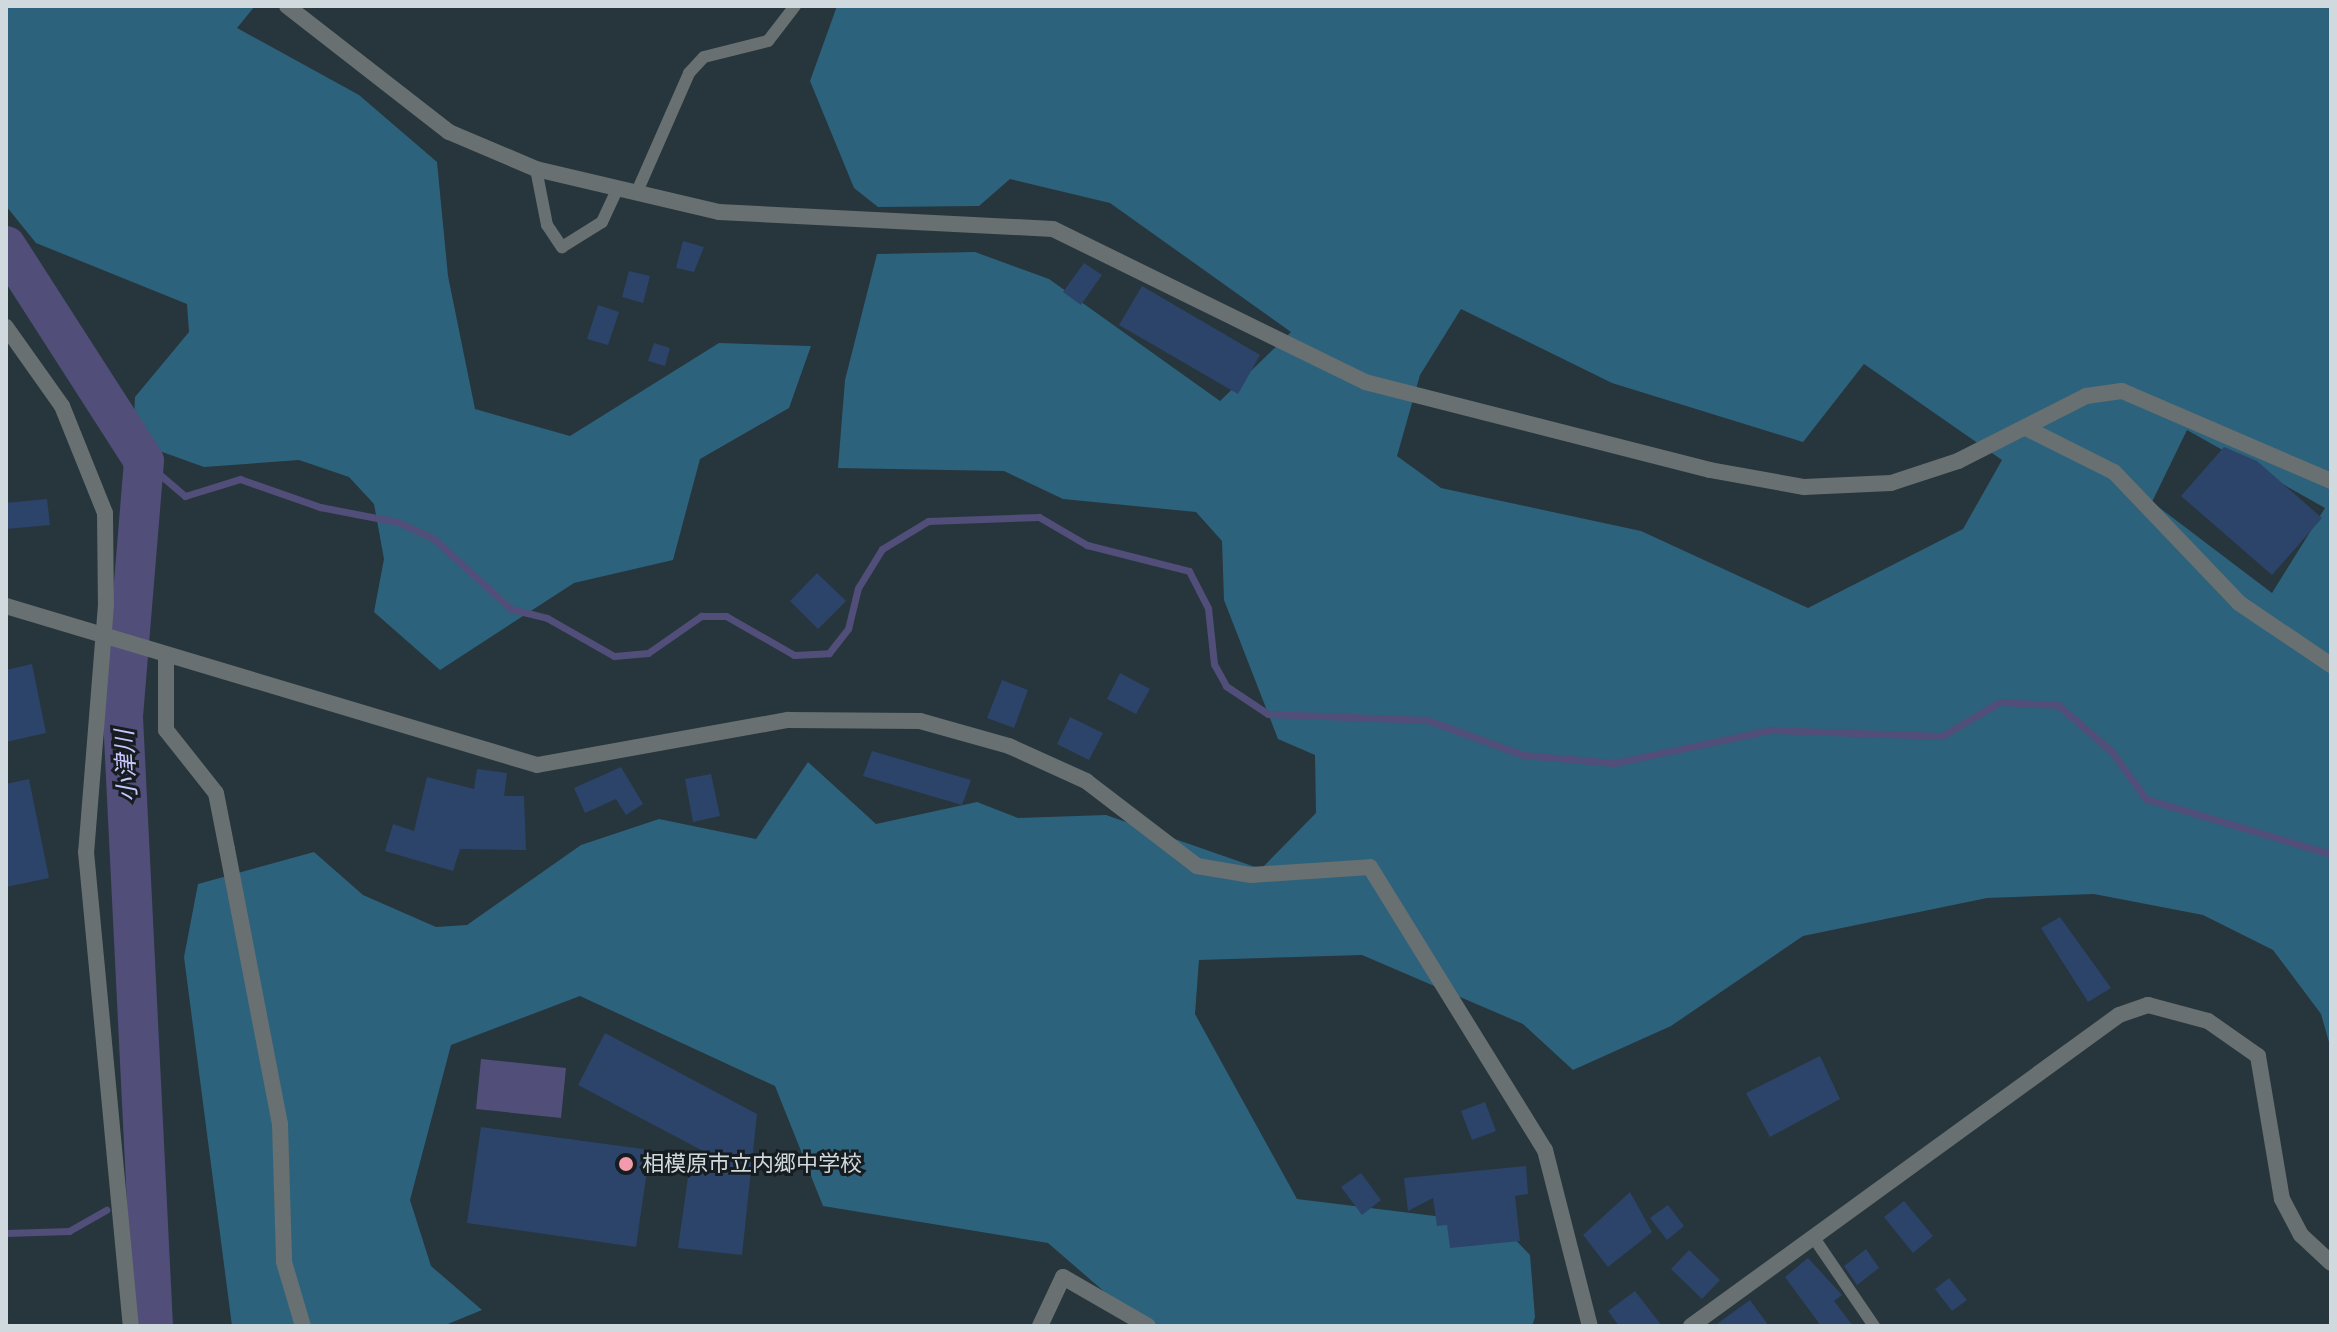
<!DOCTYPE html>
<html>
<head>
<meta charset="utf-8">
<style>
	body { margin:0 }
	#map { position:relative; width:2337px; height:1332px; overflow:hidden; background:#27353c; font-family:"DM Sans","Noto Sans JP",sans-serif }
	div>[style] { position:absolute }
	.forest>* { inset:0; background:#2d627c }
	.water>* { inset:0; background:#514e79 }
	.stream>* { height:7px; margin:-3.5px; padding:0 3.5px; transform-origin:3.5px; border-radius:3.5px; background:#514e79 }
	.river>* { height:40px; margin:-20px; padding:0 20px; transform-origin:20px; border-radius:20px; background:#514e79 }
	.building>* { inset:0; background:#2c4469 }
	.service>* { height:12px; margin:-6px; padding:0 6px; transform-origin:6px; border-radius:6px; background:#687071 }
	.minor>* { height:16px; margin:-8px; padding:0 8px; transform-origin:8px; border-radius:8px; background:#687071 }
	.tertiary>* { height:16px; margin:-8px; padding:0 8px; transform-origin:8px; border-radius:8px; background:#687071 }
	.dots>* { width:22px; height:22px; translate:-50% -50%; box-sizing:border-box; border:4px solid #161c1f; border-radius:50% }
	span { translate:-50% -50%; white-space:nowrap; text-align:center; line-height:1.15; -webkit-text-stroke:6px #161c1f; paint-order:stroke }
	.poi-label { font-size:22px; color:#d0d9dd }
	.left { translate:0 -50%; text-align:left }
	.water-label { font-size:24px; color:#c7c6ff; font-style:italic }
	.frame { position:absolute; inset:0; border:8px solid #d0d9dd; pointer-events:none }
</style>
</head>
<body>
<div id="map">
	<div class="forest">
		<i style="clip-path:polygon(6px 6px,255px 6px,237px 28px,359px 95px,437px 162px,448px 276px,475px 409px,570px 436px,719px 343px,811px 346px,789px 408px,700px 459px,673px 560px,574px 583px,440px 670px,374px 612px,384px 559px,374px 504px,349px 477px,299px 460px,204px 467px,154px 449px,134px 419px,135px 397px,189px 332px,187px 304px,36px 243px,6px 206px)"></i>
		<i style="clip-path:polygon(evenodd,837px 6px,2331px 6px,2331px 1049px,2321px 1014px,2273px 950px,2203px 915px,2094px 894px,1987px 898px,1803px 936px,1671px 1026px,1573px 1070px,1523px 1024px,1362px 955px,1199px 960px,1195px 1014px,1297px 1199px,1500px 1224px,1530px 1255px,1535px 1317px,1532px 1326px,1144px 1326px,1048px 1243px,823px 1206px,775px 1086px,580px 996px,451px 1045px,410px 1200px,431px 1266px,482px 1310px,443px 1326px,232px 1326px,184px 957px,198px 884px,314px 852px,363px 895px,436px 927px,467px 925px,581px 845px,659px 819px,756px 839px,808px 762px,876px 824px,977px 802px,1018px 818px,1106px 815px,1261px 869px,1316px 813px,1315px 755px,1278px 739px,1224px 600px,1222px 541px,1196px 512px,1063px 499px,1004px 471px,838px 468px,845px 380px,877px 254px,975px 252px,1049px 279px,1220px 401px,1291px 332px,1110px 203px,1010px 179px,979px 206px,878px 207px,854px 188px,810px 81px,837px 6px,1461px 309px,1612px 383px,1803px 442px,1864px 364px,2002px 460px,1963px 529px,1808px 608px,1641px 531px,1441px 488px,1397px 456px,1420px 375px,1461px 309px,837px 6px,2187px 430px,2325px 508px,2272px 593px,2152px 502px,2187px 430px)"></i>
	</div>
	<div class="water">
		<i style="clip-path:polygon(481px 1059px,566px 1068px,561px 1118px,476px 1109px)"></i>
	</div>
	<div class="stream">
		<i style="left:144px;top:461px;width:54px;rotate:40.5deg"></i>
		<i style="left:185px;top:496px;width:58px;rotate:-17.2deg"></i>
		<i style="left:240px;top:479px;width:85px;rotate:19.3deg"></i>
		<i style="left:320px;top:507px;width:79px;rotate:10.9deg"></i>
		<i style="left:398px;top:522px;width:40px;rotate:25deg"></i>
		<i style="left:434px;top:539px;width:104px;rotate:42.3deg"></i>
		<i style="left:511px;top:609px;width:37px;rotate:14deg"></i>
		<i style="left:547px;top:618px;width:77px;rotate:29.6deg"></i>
		<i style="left:614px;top:656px;width:34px;rotate:-5deg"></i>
		<i style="left:648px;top:653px;width:65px;rotate:-34.9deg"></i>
		<i style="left:701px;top:616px;width:25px"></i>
		<i style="left:726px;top:616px;width:78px;rotate:29.8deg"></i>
		<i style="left:794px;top:655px;width:35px;rotate:-3deg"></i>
		<i style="left:829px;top:653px;width:31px;rotate:-52deg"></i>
		<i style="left:848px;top:629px;width:42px;rotate:-76.3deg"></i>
		<i style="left:858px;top:588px;width:46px;rotate:-58.4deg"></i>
		<i style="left:882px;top:549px;width:54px;rotate:-31.3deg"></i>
		<i style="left:928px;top:521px;width:111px;rotate:-2.1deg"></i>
		<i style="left:1039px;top:517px;width:56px;rotate:30.3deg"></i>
		<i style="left:1087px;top:545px;width:105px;rotate:14.3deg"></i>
		<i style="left:1189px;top:571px;width:42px;rotate:62.8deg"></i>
		<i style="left:1208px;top:608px;width:56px;rotate:83.9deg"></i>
		<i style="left:1214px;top:664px;width:25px;rotate:61deg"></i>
		<i style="left:1226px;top:686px;width:50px;rotate:33.7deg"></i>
		<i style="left:1268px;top:714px;width:159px;rotate:2.2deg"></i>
		<i style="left:1427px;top:720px;width:102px;rotate:20deg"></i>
		<i style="left:1523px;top:755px;width:91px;rotate:5deg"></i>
		<i style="left:1614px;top:763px;width:159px;rotate:-11.9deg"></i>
		<i style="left:1770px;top:730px;width:172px;rotate:2deg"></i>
		<i style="left:1942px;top:736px;width:67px;rotate:-30.4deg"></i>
		<i style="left:2000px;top:702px;width:58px;rotate:3deg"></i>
		<i style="left:2058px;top:705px;width:72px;rotate:41deg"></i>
		<i style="left:2112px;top:752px;width:58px;rotate:54.1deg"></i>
		<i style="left:2146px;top:799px;width:193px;rotate:16.6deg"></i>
		<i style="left:135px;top:1194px;width:9px;rotate:-27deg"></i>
		<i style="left:6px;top:1233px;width:63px;rotate:-1.8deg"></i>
		<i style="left:69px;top:1231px;width:43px;rotate:-29.6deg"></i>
	</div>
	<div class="river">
		<i style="left:6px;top:246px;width:255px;rotate:57.3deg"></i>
		<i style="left:144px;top:461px;width:257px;rotate:94.7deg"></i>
		<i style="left:123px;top:717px;width:610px;rotate:87.18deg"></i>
	</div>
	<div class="building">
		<i style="clip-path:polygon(683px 241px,704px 247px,694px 272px,676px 268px)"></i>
		<i style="clip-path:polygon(1084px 263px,1102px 275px,1081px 305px,1063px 292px)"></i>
		<i style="clip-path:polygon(629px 271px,650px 276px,643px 303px,622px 297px)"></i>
		<i style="clip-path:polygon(1142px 286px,1260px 355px,1238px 394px,1119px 325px)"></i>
		<i style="clip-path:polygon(598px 305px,619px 312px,608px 345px,587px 339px)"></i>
		<i style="clip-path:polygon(654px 343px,670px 348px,665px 366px,648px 361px)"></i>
		<i style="clip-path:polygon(2224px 447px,2257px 461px,2322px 518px,2272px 575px,2181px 496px)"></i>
		<i style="clip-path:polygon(47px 499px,50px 525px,6px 529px,6px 503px)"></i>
		<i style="clip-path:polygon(817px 573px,846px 601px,818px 629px,790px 601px)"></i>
		<i style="clip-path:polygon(32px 664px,46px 733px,6px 742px,6px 670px)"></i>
		<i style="clip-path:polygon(1120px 673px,1150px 689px,1136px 714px,1107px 699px)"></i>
		<i style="clip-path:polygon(1002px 680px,1028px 690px,1014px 728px,987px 718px)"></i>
		<i style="clip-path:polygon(1070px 717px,1103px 733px,1089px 760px,1057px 744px)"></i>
		<i style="clip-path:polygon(872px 751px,971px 780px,962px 805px,863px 776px)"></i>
		<i style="clip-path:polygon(621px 767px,643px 804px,626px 815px,616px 799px,585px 813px,574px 788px)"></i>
		<i style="clip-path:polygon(477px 769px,507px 773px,504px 796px,524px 796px,526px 850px,460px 849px,453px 871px,385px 851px,393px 824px,414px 831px,427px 777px,474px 789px)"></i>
		<i style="clip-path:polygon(711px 774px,720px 816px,693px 822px,685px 779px)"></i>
		<i style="clip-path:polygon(29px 779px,49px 878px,6px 887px,6px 784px)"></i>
		<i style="clip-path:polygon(2060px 917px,2111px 988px,2088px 1002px,2041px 928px)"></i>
		<i style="clip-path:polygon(605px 1033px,757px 1114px,742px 1255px,678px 1248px,691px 1156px,722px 1161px,578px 1085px)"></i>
		<i style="clip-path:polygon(1820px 1056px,1840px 1099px,1770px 1137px,1746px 1093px)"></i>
		<i style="clip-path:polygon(1485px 1102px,1496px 1131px,1472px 1140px,1461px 1111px)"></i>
		<i style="clip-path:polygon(481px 1127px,650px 1150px,636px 1247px,467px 1223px)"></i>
		<i style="clip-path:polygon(1526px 1166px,1528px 1194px,1515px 1196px,1520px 1241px,1450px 1248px,1447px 1225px,1437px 1226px,1433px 1198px,1408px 1211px,1404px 1178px)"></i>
		<i style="clip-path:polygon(1361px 1173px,1381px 1200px,1362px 1215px,1341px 1187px)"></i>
		<i style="clip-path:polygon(1630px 1192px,1652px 1232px,1608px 1267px,1583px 1235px)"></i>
		<i style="clip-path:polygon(1904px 1201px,1933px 1236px,1913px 1253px,1884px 1217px)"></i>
		<i style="clip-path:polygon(1668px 1205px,1684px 1226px,1667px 1240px,1650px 1218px)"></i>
		<i style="clip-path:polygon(1866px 1249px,1879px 1268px,1857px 1285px,1844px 1266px)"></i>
		<i style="clip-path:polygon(1689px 1250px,1720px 1280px,1702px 1299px,1671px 1269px)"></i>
		<i style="clip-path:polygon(1808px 1258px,1842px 1295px,1834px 1301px,1853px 1326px,1821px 1326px,1785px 1277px)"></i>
		<i style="clip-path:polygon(1949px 1278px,1967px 1300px,1952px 1311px,1935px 1289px)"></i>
		<i style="clip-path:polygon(1635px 1291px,1662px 1326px,1619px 1326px,1608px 1311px)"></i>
		<i style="clip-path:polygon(1750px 1300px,1769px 1326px,1714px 1326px)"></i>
	</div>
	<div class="service">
		<i style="left:536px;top:169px;width:57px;rotate:78.9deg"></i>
		<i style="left:547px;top:225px;width:27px;rotate:56deg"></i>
		<i style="left:562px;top:247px;width:47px;rotate:-32deg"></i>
		<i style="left:602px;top:222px;width:35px;rotate:-65deg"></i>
		<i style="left:636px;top:194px;width:132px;rotate:-66.3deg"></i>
		<i style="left:689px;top:73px;width:22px;rotate:-47deg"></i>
		<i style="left:704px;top:57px;width:66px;rotate:-14deg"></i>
		<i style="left:768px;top:41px;width:44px;rotate:-52.4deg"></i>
		<i style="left:1814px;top:1238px;width:107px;rotate:55.7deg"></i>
	</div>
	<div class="minor">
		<i style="left:6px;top:327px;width:97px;rotate:54.7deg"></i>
		<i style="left:62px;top:406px;width:115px;rotate:68.1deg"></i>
		<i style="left:105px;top:513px;width:92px;rotate:89.4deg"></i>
		<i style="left:106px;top:605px;width:248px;rotate:94.6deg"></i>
		<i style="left:86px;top:852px;width:476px;rotate:84.6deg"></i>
		<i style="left:2026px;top:428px;width:98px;rotate:26.6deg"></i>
		<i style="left:2114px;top:472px;width:181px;rotate:46.3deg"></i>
		<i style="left:2239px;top:603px;width:111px;rotate:34deg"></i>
		<i style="left:6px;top:606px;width:554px;rotate:16.67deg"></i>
		<i style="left:537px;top:765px;width:255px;rotate:-10.2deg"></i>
		<i style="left:788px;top:720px;width:132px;rotate:0.4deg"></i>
		<i style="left:920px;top:721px;width:92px;rotate:15.7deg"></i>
		<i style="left:1009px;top:746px;width:85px;rotate:24.4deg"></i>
		<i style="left:1086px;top:781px;width:140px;rotate:37.4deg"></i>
		<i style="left:1197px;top:866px;width:55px;rotate:9.5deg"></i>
		<i style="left:1251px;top:875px;width:119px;rotate:-3.8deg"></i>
		<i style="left:1370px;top:867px;width:333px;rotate:58.3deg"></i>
		<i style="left:1545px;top:1150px;width:182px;rotate:75.7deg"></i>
		<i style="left:166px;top:655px;width:75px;rotate:90deg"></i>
		<i style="left:166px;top:730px;width:80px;rotate:51.6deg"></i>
		<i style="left:216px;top:793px;width:57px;rotate:78.9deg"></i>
		<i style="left:227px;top:849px;width:280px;rotate:79.1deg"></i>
		<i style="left:280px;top:1124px;width:138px;rotate:88.3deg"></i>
		<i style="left:284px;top:1262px;width:67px;rotate:73.5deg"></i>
		<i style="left:1040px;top:1326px;width:54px;rotate:-64.9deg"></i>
		<i style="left:1063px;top:1277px;width:98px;rotate:30deg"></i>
		<i style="left:1691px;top:1326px;width:529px;rotate:-36deg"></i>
		<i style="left:2119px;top:1015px;width:31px;rotate:-19deg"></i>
		<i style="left:2148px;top:1005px;width:62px;rotate:14.9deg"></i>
		<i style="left:2208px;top:1021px;width:61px;rotate:35deg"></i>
		<i style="left:2258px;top:1056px;width:145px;rotate:80.5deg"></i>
		<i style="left:2282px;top:1199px;width:41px;rotate:62.2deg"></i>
		<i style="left:2301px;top:1235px;width:41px;rotate:43deg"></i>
	</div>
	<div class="tertiary">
		<i style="left:287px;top:6px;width:205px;rotate:37.9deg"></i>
		<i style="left:449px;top:132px;width:95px;rotate:23deg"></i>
		<i style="left:536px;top:169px;width:188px;rotate:13.2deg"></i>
		<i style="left:719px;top:212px;width:334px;rotate:2.9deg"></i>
		<i style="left:1053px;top:229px;width:347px;rotate:26.1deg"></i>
		<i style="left:1365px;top:382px;width:356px;rotate:14.3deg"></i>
		<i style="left:1710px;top:470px;width:96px;rotate:10.3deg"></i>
		<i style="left:1804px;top:487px;width:87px;rotate:-2.6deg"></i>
		<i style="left:1891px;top:483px;width:71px;rotate:-18.2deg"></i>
		<i style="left:1958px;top:461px;width:144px;rotate:-26.9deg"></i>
		<i style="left:2086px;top:396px;width:36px;rotate:-8deg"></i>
		<i style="left:2122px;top:391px;width:228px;rotate:23.3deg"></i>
	</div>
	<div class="dots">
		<i style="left:626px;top:1164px;background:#f39aac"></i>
	</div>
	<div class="poi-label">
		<span class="left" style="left:642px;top:1164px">相模原市立内郷中学校</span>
	</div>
	<div class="water-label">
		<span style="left:126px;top:766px;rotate:-93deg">小津川</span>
	</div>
	<div class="frame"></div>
</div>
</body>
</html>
